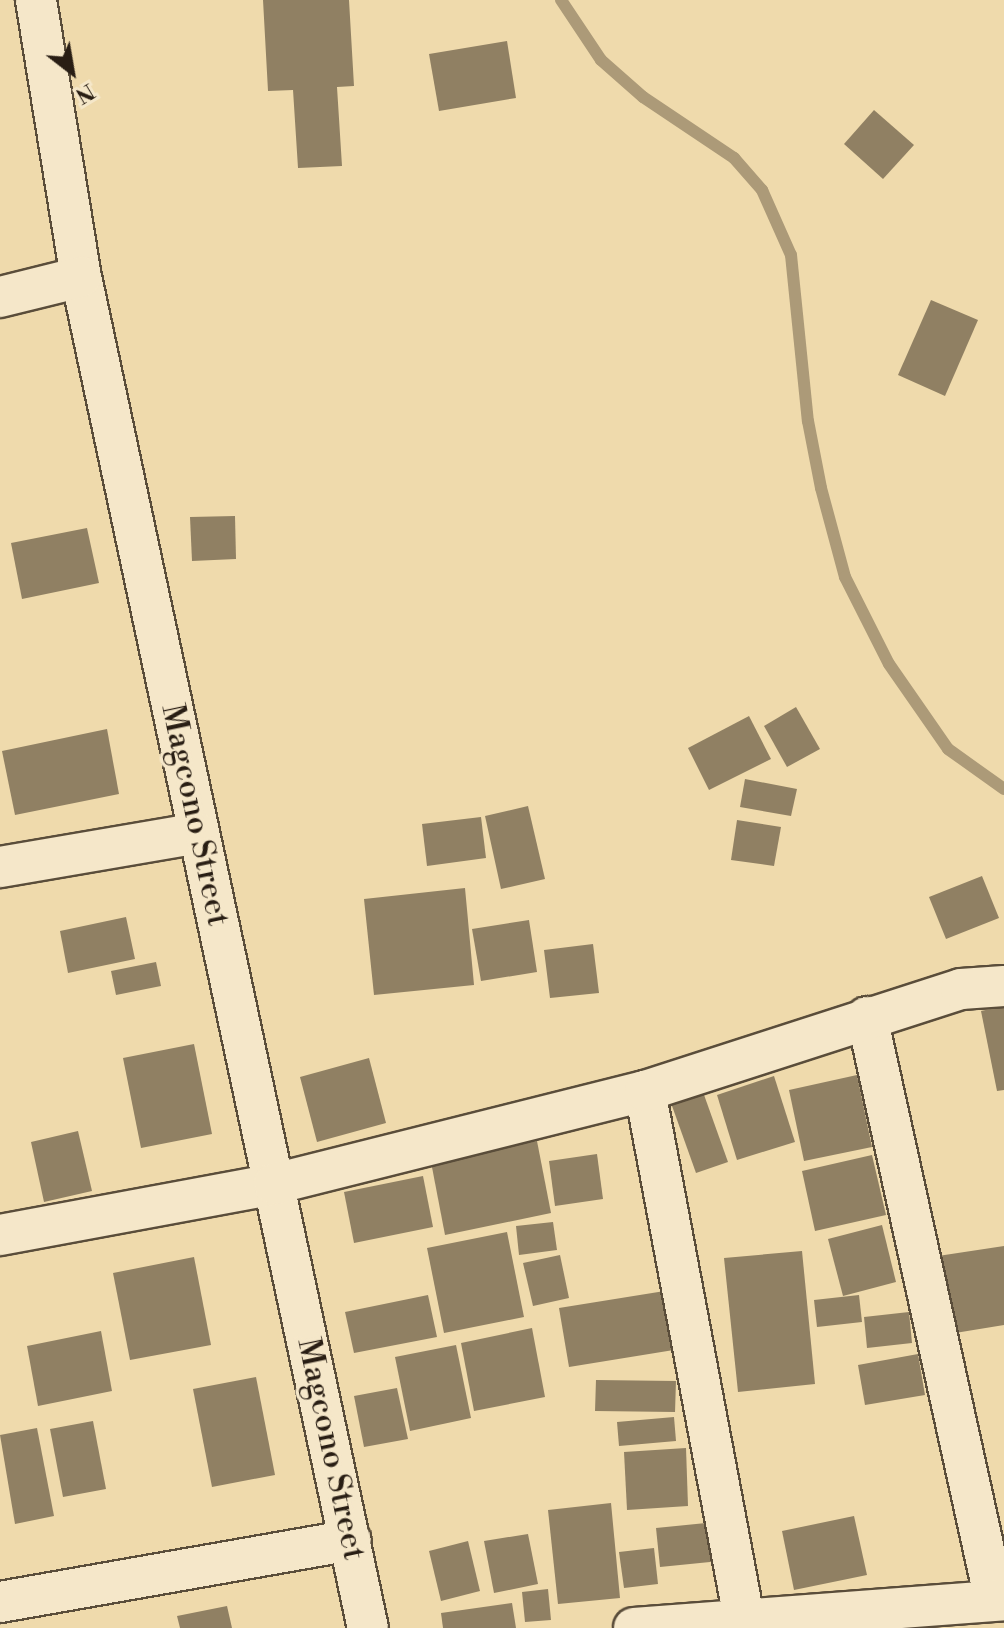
<!DOCTYPE html>
<html>
<head>
<meta charset="utf-8">
<style>
	body { margin:0 }
	#map { position:relative; width:1004px; height:1628px; overflow:hidden; background:#efdaac; font-family:"Libre Bodoni",serif }
	div>[style] { position:absolute }
	.stream>* { height:12px; margin:-6px; padding:0 6px; transform-origin:6px; border-radius:6px; background:#ac9a78 }
	.building>* { inset:0; background:#908063 }
	.roads { filter:drop-shadow(2px 0 #5a4d3a) drop-shadow(-2px 0 #5a4d3a) drop-shadow(0 2px #5a4d3a) drop-shadow(0 -2px #5a4d3a) }
	.minor>* { height:40px; margin:-20px; padding:0 20px; transform-origin:20px; border-radius:20px; background:#f5e7c9 }
	span { translate:-50% -50%; white-space:nowrap; text-align:center; line-height:1.15; -webkit-text-stroke:7px #f5e7c9; paint-order:stroke }
	.street-label { font-size:32px; color:#291e14 }
	.north { position:absolute; left:32px; top:32px; width:80px; height:80px; -webkit-text-stroke:6px #f5e7c9; paint-order:stroke; rotate:149deg; font-size:22px; font-weight:700; line-height:32px; text-align:center; color:#291e14 }
	.north::after { content:''; display:block; margin:auto; width:28px; height:36px; background:#291e14; clip-path:polygon(50% 0,100% 100%,50% 72%,0 100%) }
</style>
</head>
<body>
<div id="map">
	<div class="stream">
		<i style="left:561px;top:0;width:72px;rotate:56.3deg"></i>
		<i style="left:601px;top:60px;width:56px;rotate:41.4deg"></i>
		<i style="left:643px;top:97px;width:110px;rotate:33.8deg"></i>
		<i style="left:734px;top:158px;width:43px;rotate:48.8deg"></i>
		<i style="left:762px;top:190px;width:71px;rotate:66deg"></i>
		<i style="left:791px;top:255px;width:167px;rotate:84.2deg"></i>
		<i style="left:808px;top:421px;width:68px;rotate:79deg"></i>
		<i style="left:821px;top:488px;width:92px;rotate:74.9deg"></i>
		<i style="left:845px;top:577px;width:97px;rotate:63.2deg"></i>
		<i style="left:889px;top:664px;width:103px;rotate:55.2deg"></i>
		<i style="left:948px;top:749px;width:69px;rotate:35.5deg"></i>
	</div>
	<div class="building">
		<i style="clip-path:polygon(263px 0,349px 0,354px 86px,337px 87px,342px 166px,298px 168px,293px 90px,268px 91px)"></i>
		<i style="clip-path:polygon(507px 41px,516px 98px,439px 111px,429px 54px)"></i>
		<i style="clip-path:polygon(874px 110px,914px 145px,883px 179px,844px 144px)"></i>
		<i style="clip-path:polygon(931px 300px,978px 320px,945px 396px,898px 375px)"></i>
		<i style="clip-path:polygon(235px 516px,236px 559px,192px 561px,190px 517px)"></i>
		<i style="clip-path:polygon(87px 528px,99px 583px,22px 599px,11px 543px)"></i>
		<i style="clip-path:polygon(796px 707px,820px 749px,787px 767px,764px 726px)"></i>
		<i style="clip-path:polygon(749px 716px,771px 759px,709px 790px,688px 748px)"></i>
		<i style="clip-path:polygon(107px 729px,119px 794px,15px 815px,2px 751px)"></i>
		<i style="clip-path:polygon(745px 779px,797px 789px,791px 816px,740px 807px)"></i>
		<i style="clip-path:polygon(528px 806px,545px 879px,501px 889px,485px 816px)"></i>
		<i style="clip-path:polygon(481px 817px,486px 858px,427px 866px,422px 824px)"></i>
		<i style="clip-path:polygon(737px 820px,781px 827px,774px 866px,731px 860px)"></i>
		<i style="clip-path:polygon(982px 876px,999px 918px,946px 939px,929px 897px)"></i>
		<i style="clip-path:polygon(465px 888px,474px 985px,374px 995px,364px 899px)"></i>
		<i style="clip-path:polygon(126px 917px,135px 959px,68px 973px,60px 931px)"></i>
		<i style="clip-path:polygon(529px 920px,537px 972px,481px 981px,472px 929px)"></i>
		<i style="clip-path:polygon(593px 944px,599px 993px,550px 998px,544px 950px)"></i>
		<i style="clip-path:polygon(156px 962px,161px 986px,116px 995px,111px 971px)"></i>
		<i style="clip-path:polygon(1004px 1006px,1004px 1090px,997px 1091px,981px 1011px)"></i>
		<i style="clip-path:polygon(194px 1044px,212px 1134px,141px 1148px,123px 1058px)"></i>
		<i style="clip-path:polygon(369px 1058px,386px 1123px,317px 1142px,300px 1077px)"></i>
		<i style="clip-path:polygon(857px 1075px,872px 1147px,804px 1161px,789px 1090px)"></i>
		<i style="clip-path:polygon(774px 1076px,795px 1142px,737px 1160px,717px 1095px)"></i>
		<i style="clip-path:polygon(703px 1092px,728px 1162px,696px 1173px,671px 1103px)"></i>
		<i style="clip-path:polygon(78px 1131px,92px 1191px,44px 1202px,31px 1142px)"></i>
		<i style="clip-path:polygon(537px 1141px,551px 1213px,445px 1235px,431px 1162px)"></i>
		<i style="clip-path:polygon(597px 1154px,603px 1199px,555px 1206px,549px 1161px)"></i>
		<i style="clip-path:polygon(872px 1155px,886px 1215px,815px 1231px,802px 1171px)"></i>
		<i style="clip-path:polygon(423px 1176px,433px 1227px,354px 1243px,344px 1192px)"></i>
		<i style="clip-path:polygon(553px 1222px,557px 1250px,519px 1255px,516px 1226px)"></i>
		<i style="clip-path:polygon(882px 1225px,896px 1282px,843px 1296px,828px 1239px)"></i>
		<i style="clip-path:polygon(507px 1232px,524px 1317px,444px 1333px,427px 1248px)"></i>
		<i style="clip-path:polygon(1004px 1246px,1004px 1325px,949px 1334px,938px 1256px)"></i>
		<i style="clip-path:polygon(802px 1251px,815px 1384px,738px 1392px,724px 1258px)"></i>
		<i style="clip-path:polygon(560px 1255px,569px 1298px,533px 1306px,523px 1263px)"></i>
		<i style="clip-path:polygon(194px 1257px,211px 1345px,130px 1360px,113px 1273px)"></i>
		<i style="clip-path:polygon(677px 1289px,686px 1348px,569px 1367px,559px 1308px)"></i>
		<i style="clip-path:polygon(428px 1295px,437px 1337px,354px 1353px,345px 1312px)"></i>
		<i style="clip-path:polygon(859px 1295px,862px 1322px,817px 1327px,814px 1300px)"></i>
		<i style="clip-path:polygon(909px 1312px,912px 1343px,867px 1348px,864px 1317px)"></i>
		<i style="clip-path:polygon(532px 1328px,545px 1397px,474px 1411px,461px 1343px)"></i>
		<i style="clip-path:polygon(101px 1331px,112px 1391px,38px 1406px,27px 1346px)"></i>
		<i style="clip-path:polygon(456px 1345px,471px 1418px,410px 1431px,395px 1357px)"></i>
		<i style="clip-path:polygon(918px 1354px,925px 1395px,865px 1405px,858px 1365px)"></i>
		<i style="clip-path:polygon(256px 1377px,275px 1475px,212px 1487px,193px 1389px)"></i>
		<i style="clip-path:polygon(596px 1380px,676px 1381px,675px 1412px,595px 1411px)"></i>
		<i style="clip-path:polygon(397px 1388px,408px 1439px,364px 1447px,354px 1396px)"></i>
		<i style="clip-path:polygon(674px 1417px,676px 1441px,619px 1446px,617px 1422px)"></i>
		<i style="clip-path:polygon(93px 1421px,106px 1489px,63px 1497px,50px 1429px)"></i>
		<i style="clip-path:polygon(37px 1428px,54px 1516px,15px 1524px,0 1435px)"></i>
		<i style="clip-path:polygon(686px 1448px,688px 1506px,627px 1510px,624px 1452px)"></i>
		<i style="clip-path:polygon(611px 1503px,620px 1598px,558px 1604px,548px 1510px)"></i>
		<i style="clip-path:polygon(854px 1516px,867px 1575px,794px 1590px,782px 1531px)"></i>
		<i style="clip-path:polygon(716px 1522px,720px 1561px,660px 1567px,656px 1528px)"></i>
		<i style="clip-path:polygon(528px 1534px,538px 1584px,494px 1593px,484px 1541px)"></i>
		<i style="clip-path:polygon(468px 1541px,480px 1591px,441px 1601px,429px 1551px)"></i>
		<i style="clip-path:polygon(654px 1548px,658px 1584px,624px 1588px,619px 1552px)"></i>
		<i style="clip-path:polygon(548px 1589px,551px 1620px,525px 1622px,522px 1592px)"></i>
		<i style="clip-path:polygon(512px 1603px,516px 1628px,443px 1628px,441px 1613px)"></i>
		<i style="clip-path:polygon(227px 1606px,232px 1628px,180px 1628px,177px 1616px)"></i>
	</div>
	<div class="roads">
		<div class="minor">
			<i style="left:36px;top:0;width:281px;rotate:80.8deg"></i>
			<i style="left:81px;top:277px;width:1381px;rotate:78.01deg"></i>
			<i style="left:0;top:297px;width:83px;rotate:-13.9deg"></i>
			<i style="left:0;top:867px;width:201px;rotate:-9.7deg"></i>
			<i style="left:867px;top:1017px;width:597px;rotate:77.62deg"></i>
			<i style="left:645px;top:1091px;width:536px;rotate:79.36deg"></i>
			<i style="left:0;top:1235px;width:279px;rotate:-10.5deg"></i>
			<i style="left:274px;top:1184px;width:382px;rotate:-14.1deg"></i>
			<i style="left:645px;top:1091px;width:332px;rotate:-17.9deg"></i>
			<i style="left:961px;top:989px;width:43px;rotate:-4deg"></i>
			<i style="left:0;top:1602px;width:356px;rotate:-10deg"></i>
			<i style="left:634px;top:1628px;width:371px;rotate:-4.3deg"></i>
		</div>
	</div>
	<div class="street-label">
		<span style="left:195px;top:815px;rotate:78deg">Magcono Street</span>
		<span style="left:331px;top:1449px;rotate:78deg">Magcono Street</span>
	</div>
	<div class="north">N</div>
</div>
</body>
</html>
